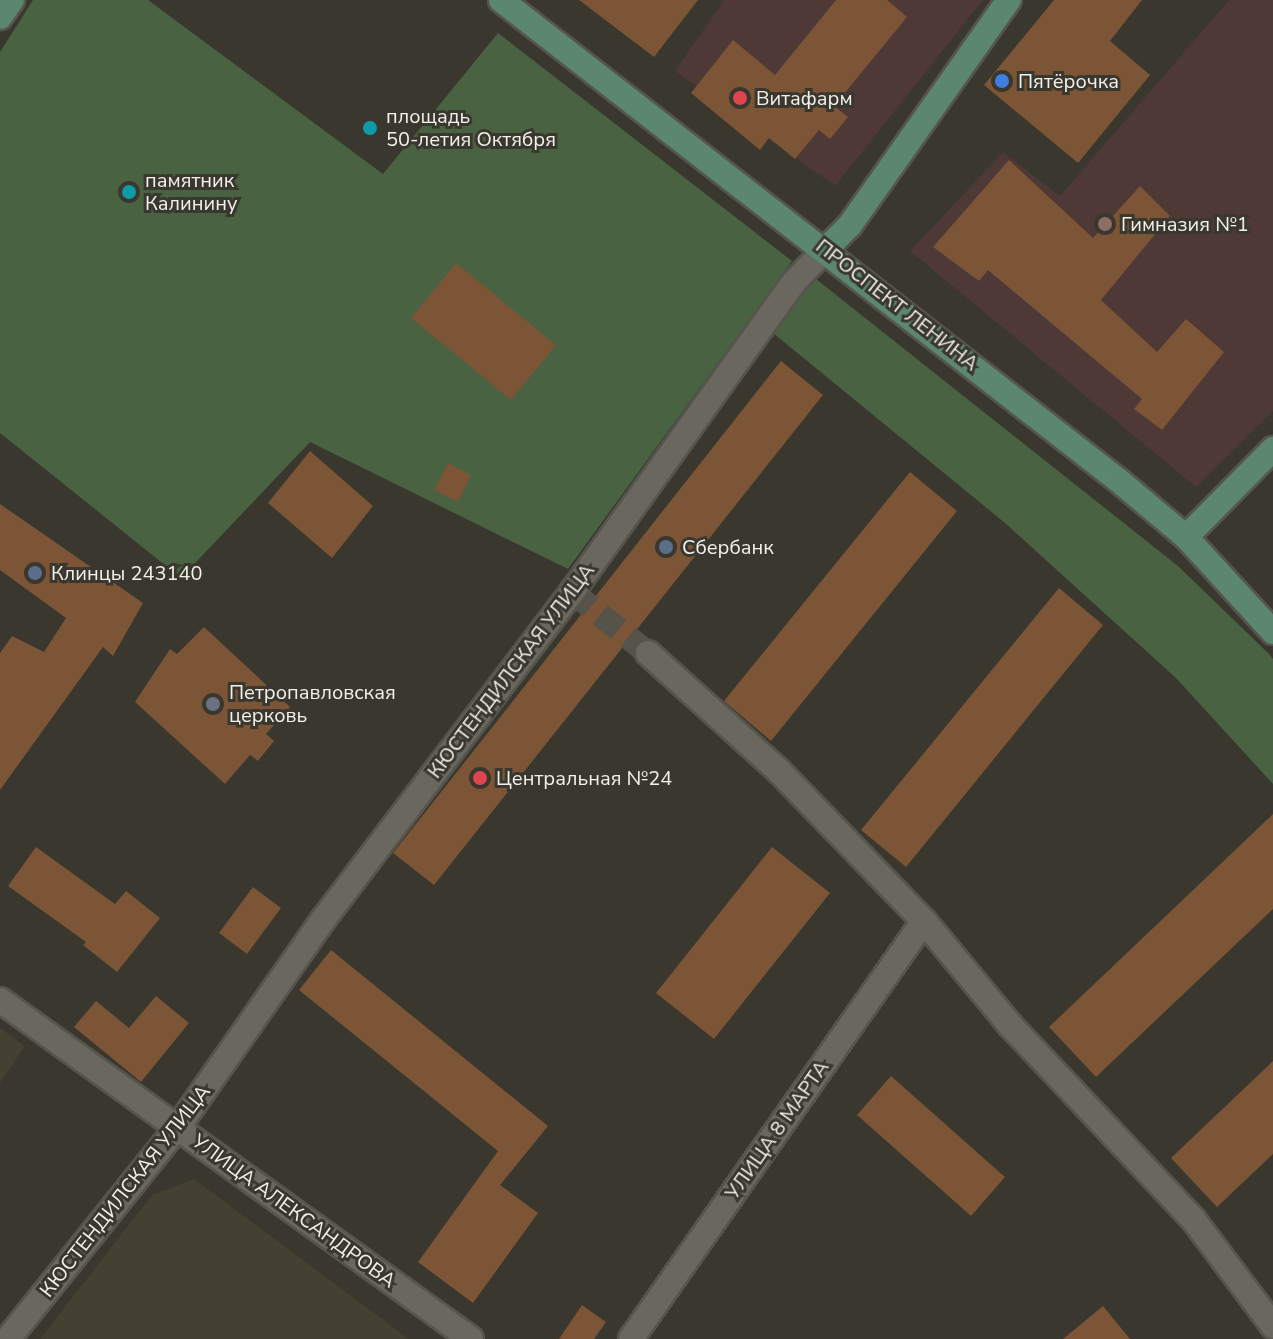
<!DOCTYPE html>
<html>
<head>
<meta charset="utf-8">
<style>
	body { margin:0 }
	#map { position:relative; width:1273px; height:1339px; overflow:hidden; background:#39372e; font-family:"Nunito Sans",sans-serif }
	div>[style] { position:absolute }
	.built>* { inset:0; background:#444132 }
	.education>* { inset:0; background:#4e3937 }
	.green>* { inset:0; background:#496241 }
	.building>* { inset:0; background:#7b5535 }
	.street-tunnel>* { height:24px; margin-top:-12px; transform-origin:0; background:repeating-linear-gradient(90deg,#55534a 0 24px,transparent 0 36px) }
	.roads { filter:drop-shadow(2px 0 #56554d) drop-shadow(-2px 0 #56554d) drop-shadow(0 2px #56554d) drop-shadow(0 -2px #56554d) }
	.street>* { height:24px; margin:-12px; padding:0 12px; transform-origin:12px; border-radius:12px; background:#6a685e }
	.secondary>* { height:24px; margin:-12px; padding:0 12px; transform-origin:12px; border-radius:12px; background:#5c876f }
	.dots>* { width:22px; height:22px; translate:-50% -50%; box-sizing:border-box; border:4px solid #39372e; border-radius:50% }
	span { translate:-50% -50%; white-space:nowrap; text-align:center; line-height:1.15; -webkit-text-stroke:6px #39372e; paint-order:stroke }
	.poi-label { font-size:20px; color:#f1f0ea }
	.left { translate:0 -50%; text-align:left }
	.street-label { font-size:20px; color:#f1f0ea }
</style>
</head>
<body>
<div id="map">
	<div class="built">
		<i style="clip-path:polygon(0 1028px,25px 1046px,0 1083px)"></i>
		<i style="clip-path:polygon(194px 1179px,409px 1339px,40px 1339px,152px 1195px)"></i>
	</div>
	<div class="education">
		<i style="clip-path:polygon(724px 0,983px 0,835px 186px,675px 71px)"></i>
		<i style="clip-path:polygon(1229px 0,1273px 0,1273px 411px,1196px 487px,910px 251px,1003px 152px,1060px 196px)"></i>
	</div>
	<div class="green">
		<i style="clip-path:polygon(33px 0,148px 0,383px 174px,498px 33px,792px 261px,568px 569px,310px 442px,181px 578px,0 433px,0 52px)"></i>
		<i style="clip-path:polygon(811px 275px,1178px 566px,1269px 654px,1273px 659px,1273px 784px,1176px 678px,1005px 523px,773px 333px)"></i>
	</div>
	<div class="building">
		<i style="clip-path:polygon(579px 0,698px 0,654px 57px)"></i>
		<i style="clip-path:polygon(836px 0,887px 0,907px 17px,834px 106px,848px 117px,830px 139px,819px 130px,795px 159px,769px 138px,760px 150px,691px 93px,733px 40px,775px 75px)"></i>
		<i style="clip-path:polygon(1054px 0,1142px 0,1110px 41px,1150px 75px,1078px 163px,984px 85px)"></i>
		<i style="clip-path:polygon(1009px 160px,1093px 238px,1140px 186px,1170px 216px,1101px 300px,1157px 352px,1186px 319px,1224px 352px,1162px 430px,1134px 409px,1142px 399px,988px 270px,979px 281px,933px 247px)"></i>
		<i style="clip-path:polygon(456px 263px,556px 345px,511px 400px,411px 318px)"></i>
		<i style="clip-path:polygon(781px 361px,823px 395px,434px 885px,393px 853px)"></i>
		<i style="clip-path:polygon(310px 451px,373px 506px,332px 558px,268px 503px)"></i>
		<i style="clip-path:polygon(448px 463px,471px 475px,458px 502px,434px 490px)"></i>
		<i style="clip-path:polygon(910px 472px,957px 511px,771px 741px,724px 701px)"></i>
		<i style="clip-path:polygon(0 504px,143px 603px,113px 656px,103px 647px,0 790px,0 653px,12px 636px,44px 652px,66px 618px,0 570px)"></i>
		<i style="clip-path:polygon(1059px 588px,1103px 625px,906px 867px,861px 830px)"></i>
		<i style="clip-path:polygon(204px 627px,290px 707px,266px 734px,274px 741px,258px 761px,250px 755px,225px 784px,135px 702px,170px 649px,177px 654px)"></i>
		<i style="clip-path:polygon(1273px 814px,1273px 909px,1096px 1077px,1049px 1027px)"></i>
		<i style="clip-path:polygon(36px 847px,115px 904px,126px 891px,160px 918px,117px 972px,83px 945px,86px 942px,8px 886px)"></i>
		<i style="clip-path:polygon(772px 847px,830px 893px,714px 1039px,656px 993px)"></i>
		<i style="clip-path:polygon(253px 887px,281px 908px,247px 954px,219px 933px)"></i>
		<i style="clip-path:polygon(331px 950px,548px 1126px,500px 1185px,538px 1213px,473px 1303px,418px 1262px,498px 1151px,299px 990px)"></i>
		<i style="clip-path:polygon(156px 996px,189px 1023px,141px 1082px,74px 1027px,96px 1001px,129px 1028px)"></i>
		<i style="clip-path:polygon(1273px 1061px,1273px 1154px,1217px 1207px,1171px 1158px)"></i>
		<i style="clip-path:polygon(891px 1076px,1005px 1177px,971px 1216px,857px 1115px)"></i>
		<i style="clip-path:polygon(582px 1305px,606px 1322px,594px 1339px,559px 1339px)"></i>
		<i style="clip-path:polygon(1103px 1306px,1130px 1339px,1063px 1339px)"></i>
	</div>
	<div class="street-tunnel">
		<i style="left:572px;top:592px;width:97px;rotate:38.8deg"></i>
	</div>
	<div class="roads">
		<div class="street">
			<i style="left:648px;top:653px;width:176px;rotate:42deg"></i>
			<i style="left:779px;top:771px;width:209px;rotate:46deg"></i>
			<i style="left:924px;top:921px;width:135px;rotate:50.4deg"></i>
			<i style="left:1010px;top:1025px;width:267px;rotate:46.7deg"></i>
			<i style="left:1193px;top:1219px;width:134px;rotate:53.2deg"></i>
			<i style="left:0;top:1000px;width:580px;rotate:35.74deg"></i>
			<i style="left:8px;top:1339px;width:272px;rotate:-51.3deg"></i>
			<i style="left:178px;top:1127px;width:253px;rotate:-55deg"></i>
			<i style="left:323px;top:920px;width:412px;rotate:-52.8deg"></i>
			<i style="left:572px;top:592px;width:380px;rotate:-54.4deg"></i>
			<i style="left:793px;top:283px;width:47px;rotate:-45.9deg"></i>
			<i style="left:631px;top:1339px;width:510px;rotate:-54.97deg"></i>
		</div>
		<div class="secondary">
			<i style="left:501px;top:0;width:782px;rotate:37.88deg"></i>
			<i style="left:1118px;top:480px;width:89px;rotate:40deg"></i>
			<i style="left:1186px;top:537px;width:129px;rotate:47.5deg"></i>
			<i style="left:0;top:17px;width:21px;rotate:-55deg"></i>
			<i style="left:826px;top:249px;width:34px;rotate:-45deg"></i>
			<i style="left:850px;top:225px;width:276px;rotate:-54.8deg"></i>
			<i style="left:1186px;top:537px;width:124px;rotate:-45.3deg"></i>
		</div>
	</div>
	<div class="dots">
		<i style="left:1002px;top:81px;background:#3f7fe0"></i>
		<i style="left:740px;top:98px;background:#e0444e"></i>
		<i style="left:370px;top:128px;background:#0f9aa8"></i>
		<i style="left:129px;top:192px;background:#0f9aa8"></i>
		<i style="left:1105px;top:224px;background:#8d6e63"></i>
		<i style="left:666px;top:547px;background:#5c6f8a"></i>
		<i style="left:35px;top:573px;background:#5c6f8a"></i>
		<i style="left:213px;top:704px;background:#6b7280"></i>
		<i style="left:480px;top:778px;background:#e0444e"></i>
	</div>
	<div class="poi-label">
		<span class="left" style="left:1018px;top:81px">Пятёрочка</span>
		<span class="left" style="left:756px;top:98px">Витафарм</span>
		<span class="left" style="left:386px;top:128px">площадь<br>50-летия Октября</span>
		<span class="left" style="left:145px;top:192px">памятник<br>Калинину</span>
		<span class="left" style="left:1121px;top:224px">Гимназия №1</span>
		<span class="left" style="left:682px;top:547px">Сбербанк</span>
		<span class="left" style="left:51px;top:573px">Клинцы 243140</span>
		<span class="left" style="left:229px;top:704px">Петропавловская<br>церковь</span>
		<span class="left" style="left:496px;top:778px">Центральная №24</span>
	</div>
	<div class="street-label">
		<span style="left:897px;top:305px;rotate:38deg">ПРОСПЕКТ ЛЕНИНА</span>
		<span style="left:511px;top:671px;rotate:-53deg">КЮСТЕНДИЛСКАЯ УЛИЦА</span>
		<span style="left:777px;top:1130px;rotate:-55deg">УЛИЦА 8 МАРТА</span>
		<span style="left:125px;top:1191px;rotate:-52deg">КЮСТЕНДИЛСКАЯ УЛИЦА</span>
		<span style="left:294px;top:1211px;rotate:36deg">УЛИЦА АЛЕКСАНДРОВА</span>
	</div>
</div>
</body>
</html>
